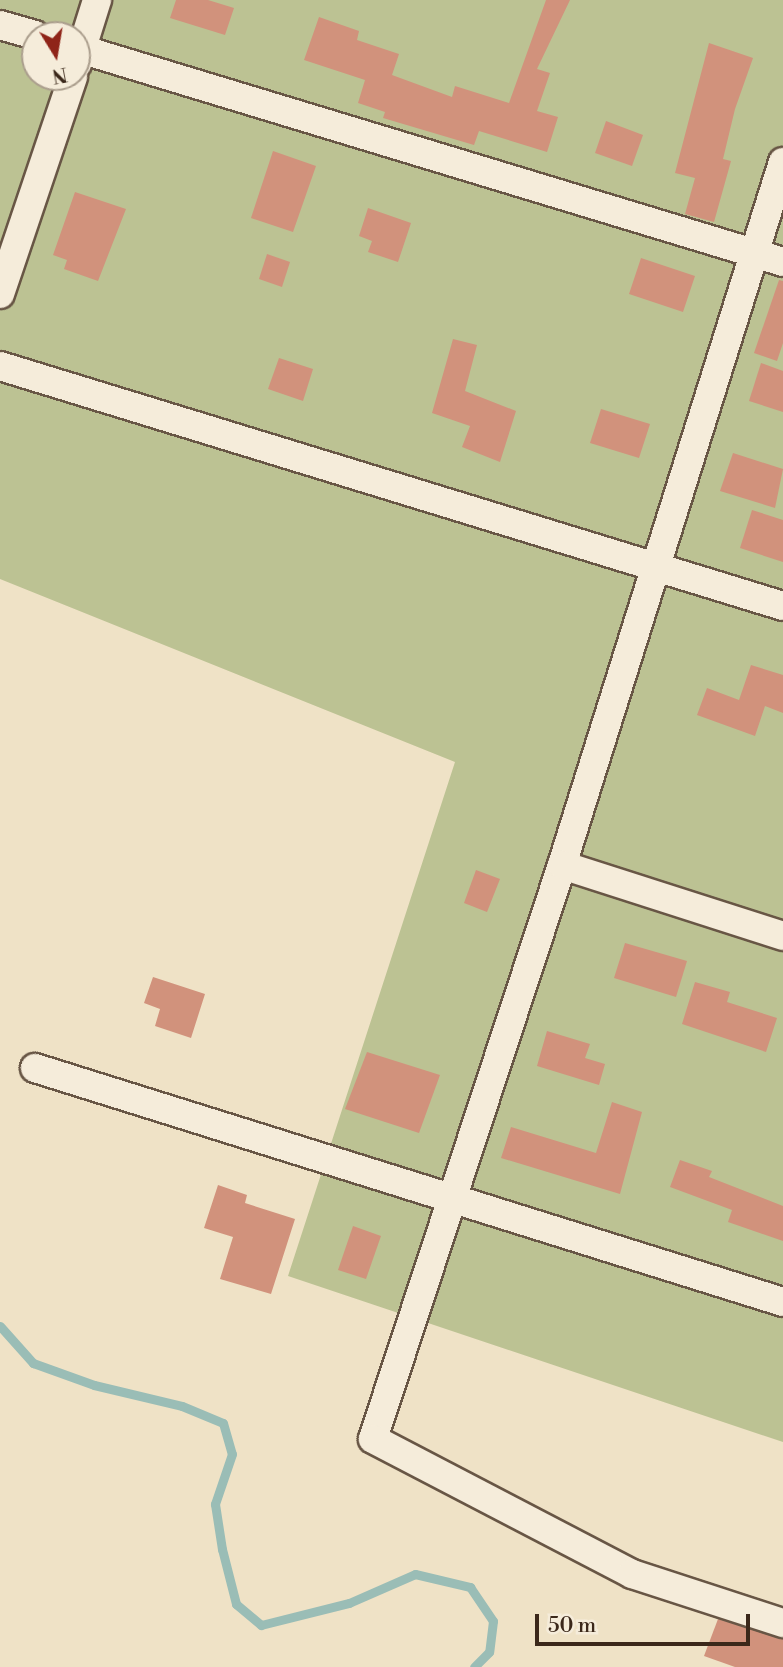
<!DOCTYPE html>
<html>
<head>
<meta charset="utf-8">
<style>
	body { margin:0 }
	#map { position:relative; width:783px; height:1667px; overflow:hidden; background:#efe2c6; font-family:"Libre Bodoni",serif }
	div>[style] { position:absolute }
	.green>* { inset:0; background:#bcc293 }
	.stream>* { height:9px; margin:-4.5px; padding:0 4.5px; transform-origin:4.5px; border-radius:4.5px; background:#9abdb6 }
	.building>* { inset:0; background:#d1927c }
	.roads { filter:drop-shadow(2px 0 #685645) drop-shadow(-2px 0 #685645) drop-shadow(0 2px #685645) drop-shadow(0 -2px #685645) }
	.minor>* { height:28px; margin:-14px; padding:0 14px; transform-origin:14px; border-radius:14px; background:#f5ecda }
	span { translate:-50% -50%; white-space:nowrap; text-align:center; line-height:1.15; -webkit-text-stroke:5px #f5ecda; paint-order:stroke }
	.north { position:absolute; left:21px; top:21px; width:70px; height:70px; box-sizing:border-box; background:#f5ecda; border:2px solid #ab9e8d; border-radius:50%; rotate:169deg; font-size:19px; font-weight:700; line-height:28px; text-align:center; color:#3b281a }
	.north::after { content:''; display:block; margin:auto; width:24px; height:32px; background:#8f2418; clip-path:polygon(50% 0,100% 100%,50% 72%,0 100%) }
	.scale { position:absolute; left:535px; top:1614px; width:215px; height:32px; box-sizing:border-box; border:4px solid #3b281a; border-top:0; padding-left:9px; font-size:21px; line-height:24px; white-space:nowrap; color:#3b281a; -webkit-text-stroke:5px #f5ecda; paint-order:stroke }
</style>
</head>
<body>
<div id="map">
	<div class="green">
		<i style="clip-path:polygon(evenodd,0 0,783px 0,783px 1442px,288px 1276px,455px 762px,0 579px,0 0,35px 35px,77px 35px,77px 77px,35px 77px,35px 35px)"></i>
	</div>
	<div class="stream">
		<i style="left:0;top:1326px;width:50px;rotate:48.3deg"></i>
		<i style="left:33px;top:1363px;width:65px;rotate:19.8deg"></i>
		<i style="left:94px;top:1385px;width:90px;rotate:13.4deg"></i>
		<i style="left:182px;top:1406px;width:44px;rotate:22.5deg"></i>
		<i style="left:223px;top:1423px;width:32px;rotate:74deg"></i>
		<i style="left:232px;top:1454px;width:53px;rotate:108.8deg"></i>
		<i style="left:215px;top:1504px;width:46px;rotate:81.2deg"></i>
		<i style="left:222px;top:1549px;width:57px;rotate:75.7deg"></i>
		<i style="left:236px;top:1604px;width:33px;rotate:40deg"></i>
		<i style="left:261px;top:1625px;width:91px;rotate:-14deg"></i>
		<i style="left:349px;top:1603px;width:72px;rotate:-23.7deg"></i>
		<i style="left:415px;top:1574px;width:57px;rotate:13.3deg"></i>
		<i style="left:470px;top:1587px;width:41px;rotate:55.9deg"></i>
		<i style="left:493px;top:1621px;width:31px;rotate:97deg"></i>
		<i style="left:489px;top:1652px;width:21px;rotate:135deg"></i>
	</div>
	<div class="building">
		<i style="clip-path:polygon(176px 0,208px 0,234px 8px,225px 35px,170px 18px)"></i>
		<i style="clip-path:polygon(546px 0,570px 0,537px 69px,550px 73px,537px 111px,558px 117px,547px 152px,479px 131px,474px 145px,383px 118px,385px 112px,358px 103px,365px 80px,304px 60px,319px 17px,359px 31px,357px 40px,399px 54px,392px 75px,452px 97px,455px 86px,509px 103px)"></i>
		<i style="clip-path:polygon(709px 43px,753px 58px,735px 109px,723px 159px,731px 161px,714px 222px,685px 214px,695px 178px,675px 173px)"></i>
		<i style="clip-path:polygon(606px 121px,643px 135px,632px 166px,595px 153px)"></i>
		<i style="clip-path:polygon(273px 151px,316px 166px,293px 232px,251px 218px)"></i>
		<i style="clip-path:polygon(75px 192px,126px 209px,98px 281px,64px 269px,67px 260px,53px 255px)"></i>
		<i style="clip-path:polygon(368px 208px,411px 223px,398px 262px,368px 252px,372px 241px,359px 236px)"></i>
		<i style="clip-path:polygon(267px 254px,290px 262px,282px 287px,259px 279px)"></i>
		<i style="clip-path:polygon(641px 258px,695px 276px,683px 312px,629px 294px)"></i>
		<i style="clip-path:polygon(779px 280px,783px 281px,783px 343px,777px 361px,754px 353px)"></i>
		<i style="clip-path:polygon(453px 339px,477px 345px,465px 391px,516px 411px,500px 462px,462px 447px,470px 426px,432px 413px)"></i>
		<i style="clip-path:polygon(279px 358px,313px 369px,303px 401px,268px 389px)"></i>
		<i style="clip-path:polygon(761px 363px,783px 371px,783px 412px,749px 401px)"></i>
		<i style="clip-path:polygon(601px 409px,650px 424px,639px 458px,590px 443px)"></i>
		<i style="clip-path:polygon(733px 453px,783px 469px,775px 508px,720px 491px)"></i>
		<i style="clip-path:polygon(752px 510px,783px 520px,783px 562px,740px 548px)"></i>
		<i style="clip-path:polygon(751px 665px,783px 675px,783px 713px,765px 706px,755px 736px,697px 715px,707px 688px,739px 700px)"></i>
		<i style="clip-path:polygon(476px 870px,500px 879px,487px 912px,464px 903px)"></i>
		<i style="clip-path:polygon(625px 943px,687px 961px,676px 997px,614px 978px)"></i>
		<i style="clip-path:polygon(153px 977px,205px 994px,191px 1038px,155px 1026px,160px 1009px,144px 1003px)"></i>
		<i style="clip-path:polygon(695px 982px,730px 992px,727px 1002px,777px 1018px,766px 1052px,682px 1024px)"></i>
		<i style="clip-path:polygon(547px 1031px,590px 1044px,585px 1058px,605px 1064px,599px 1085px,537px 1066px)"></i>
		<i style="clip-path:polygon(367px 1052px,440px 1075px,419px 1133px,345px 1109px)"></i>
		<i style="clip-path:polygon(612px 1102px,642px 1112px,620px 1194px,501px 1158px,511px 1127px,596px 1153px)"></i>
		<i style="clip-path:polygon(680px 1160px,712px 1171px,709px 1177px,783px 1206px,783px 1241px,728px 1222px,732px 1210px,670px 1187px)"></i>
		<i style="clip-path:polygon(218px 1185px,247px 1195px,245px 1203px,295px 1219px,271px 1294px,220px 1279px,233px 1237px,204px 1228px)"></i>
		<i style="clip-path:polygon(353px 1226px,381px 1236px,366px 1279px,338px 1270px)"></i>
		<i style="clip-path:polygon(718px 1619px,783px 1639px,783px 1667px,735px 1667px,704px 1656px)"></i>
	</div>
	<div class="roads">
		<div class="minor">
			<i style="left:0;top:25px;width:36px;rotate:16deg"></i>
			<i style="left:77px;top:48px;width:738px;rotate:16.86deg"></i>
			<i style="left:77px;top:64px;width:67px;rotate:-72.6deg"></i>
			<i style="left:783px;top:162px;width:737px;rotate:107.45deg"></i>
			<i style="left:562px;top:865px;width:604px;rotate:108.23deg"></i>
			<i style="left:373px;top:1439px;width:292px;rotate:27.5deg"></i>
			<i style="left:632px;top:1574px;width:159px;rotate:18deg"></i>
			<i style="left:0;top:294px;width:229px;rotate:-71.4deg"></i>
			<i style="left:0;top:366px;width:819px;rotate:17.04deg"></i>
			<i style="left:562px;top:865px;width:232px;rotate:17.8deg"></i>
			<i style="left:35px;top:1068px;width:784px;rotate:17.37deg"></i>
		</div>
	</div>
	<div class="north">N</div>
	<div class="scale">50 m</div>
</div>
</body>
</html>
